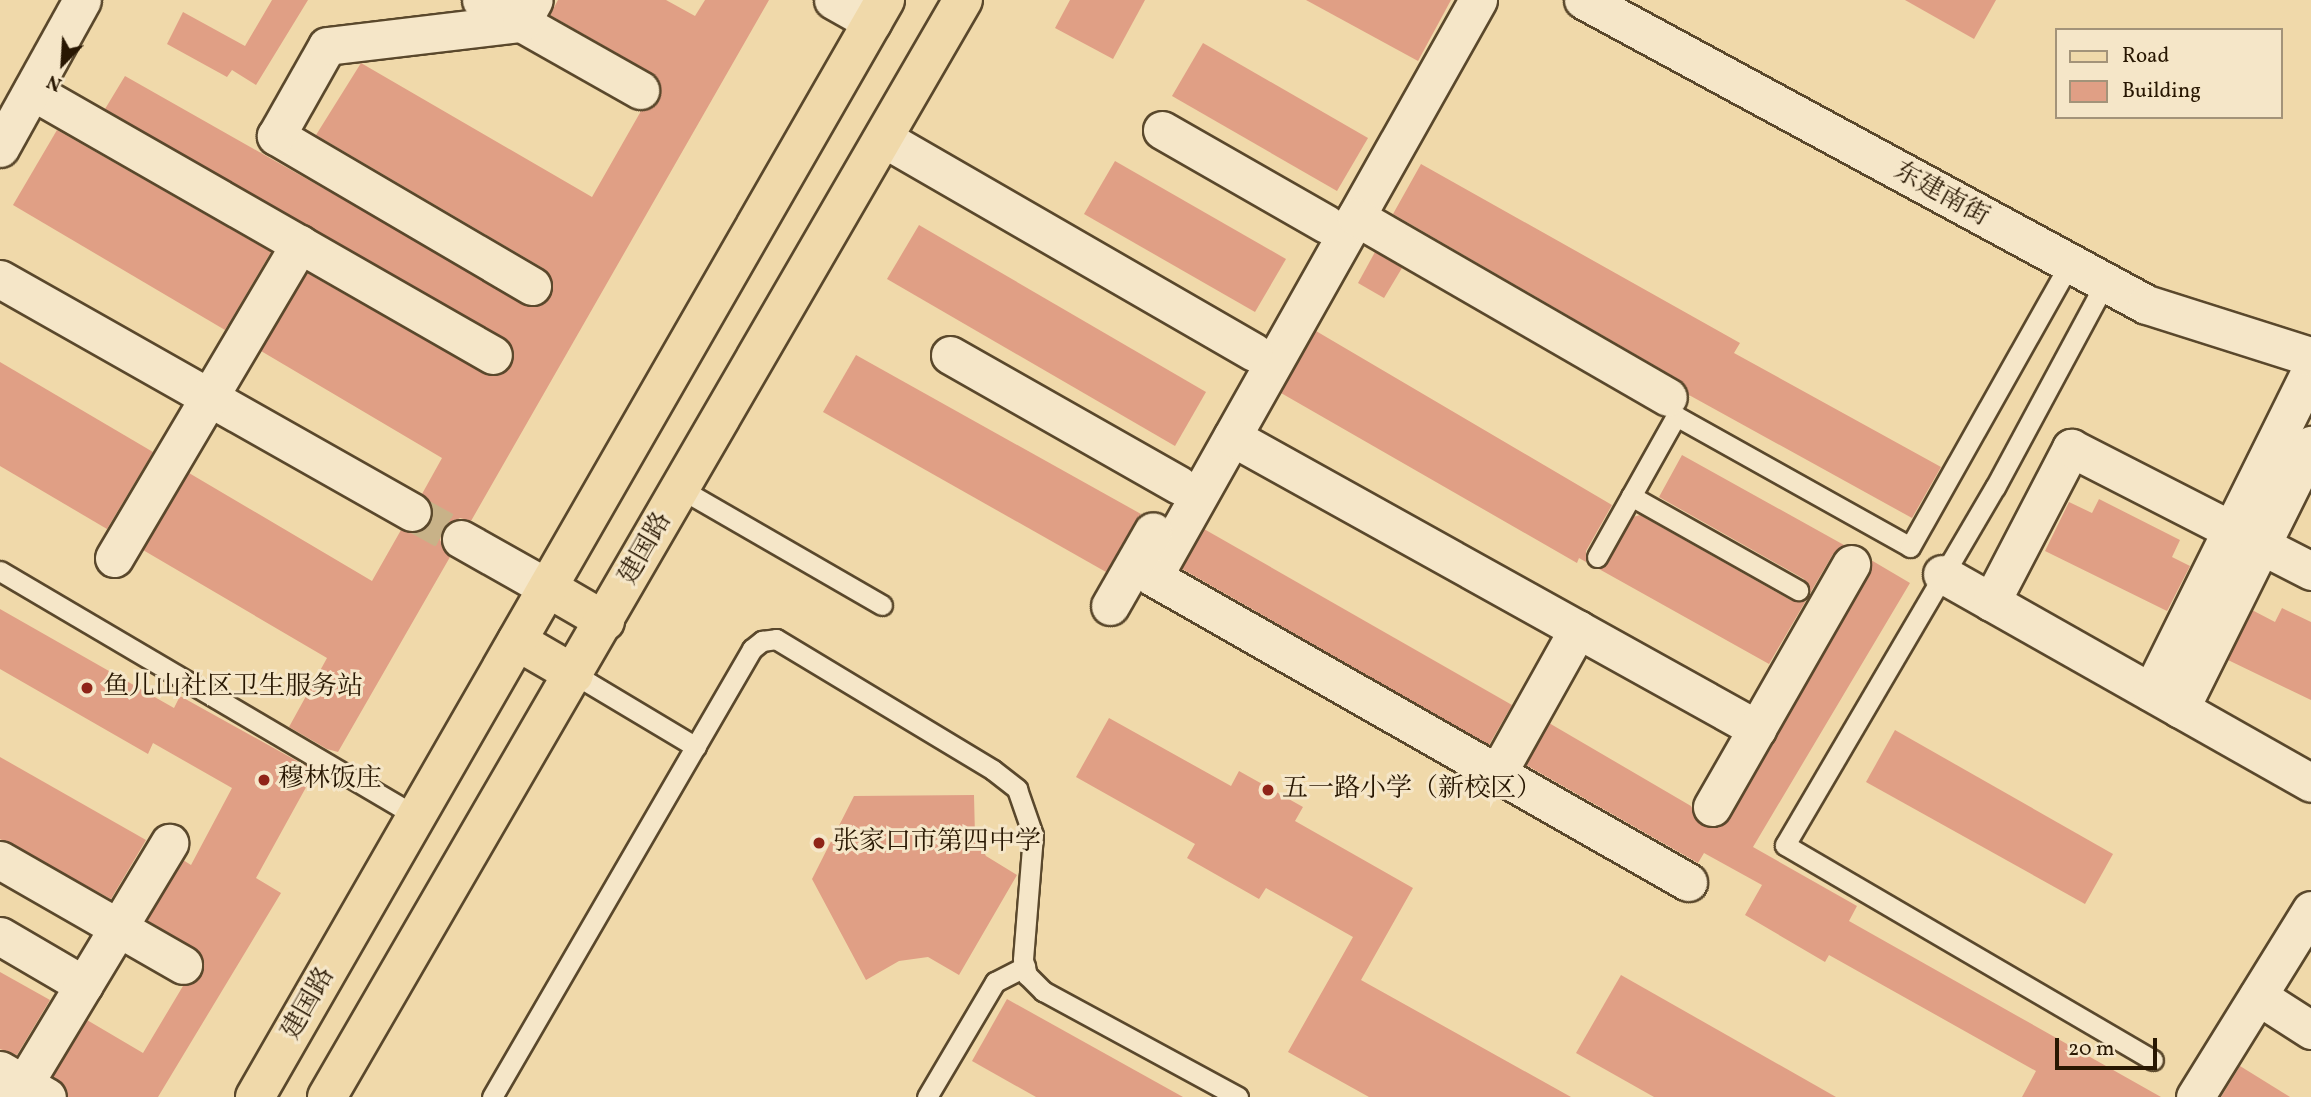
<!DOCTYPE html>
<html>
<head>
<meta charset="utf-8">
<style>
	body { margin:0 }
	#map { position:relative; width:2311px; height:1097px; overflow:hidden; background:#f0d9aa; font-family:Vollkorn,"Noto Serif SC",serif }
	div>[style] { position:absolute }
	.building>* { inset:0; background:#e09f85 }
	.street-tunnel>* { height:37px; margin-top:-18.5px; transform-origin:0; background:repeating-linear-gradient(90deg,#c8b288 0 37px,transparent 0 55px) }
	.roads { filter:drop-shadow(2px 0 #5a482c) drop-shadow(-2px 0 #5a482c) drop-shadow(0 2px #5a482c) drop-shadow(0 -2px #5a482c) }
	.lane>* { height:19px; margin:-9.5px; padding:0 9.5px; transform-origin:9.5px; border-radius:9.5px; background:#f5e6c8 }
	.street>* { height:37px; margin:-18.5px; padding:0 18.5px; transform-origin:18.5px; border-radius:18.5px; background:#f5e6c8 }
	.secondary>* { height:38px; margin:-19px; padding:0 19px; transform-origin:19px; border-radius:19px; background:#f5e6c8 }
	.primary>* { height:38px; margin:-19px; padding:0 19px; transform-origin:19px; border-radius:19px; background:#f0d9aa }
	.dots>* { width:19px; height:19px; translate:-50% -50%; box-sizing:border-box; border:4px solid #f5e6c8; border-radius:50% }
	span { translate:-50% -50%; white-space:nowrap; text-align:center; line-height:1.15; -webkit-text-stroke:6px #f5e6c8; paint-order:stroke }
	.street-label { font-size:26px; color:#281702 }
	.poi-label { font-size:26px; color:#281702 }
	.left { translate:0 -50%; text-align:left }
	.legend { position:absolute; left:2055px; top:28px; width:228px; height:91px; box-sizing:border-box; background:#f5e6c8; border:2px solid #a39379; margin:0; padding:9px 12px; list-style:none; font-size:21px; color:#281702 }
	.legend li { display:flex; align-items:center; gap:14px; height:35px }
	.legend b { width:35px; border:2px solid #a39379 }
	.north { position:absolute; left:28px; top:28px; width:70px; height:70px; -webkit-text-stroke:5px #f5e6c8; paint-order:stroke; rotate:204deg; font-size:19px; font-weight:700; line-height:28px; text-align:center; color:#281702 }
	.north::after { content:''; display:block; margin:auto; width:24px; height:32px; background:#281702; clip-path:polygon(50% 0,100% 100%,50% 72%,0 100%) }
	.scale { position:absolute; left:2055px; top:1038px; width:102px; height:32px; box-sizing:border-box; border:4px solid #281702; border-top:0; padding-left:9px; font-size:21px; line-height:24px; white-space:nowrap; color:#281702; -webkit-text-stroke:5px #f5e6c8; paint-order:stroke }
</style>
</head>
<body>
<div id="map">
	<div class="building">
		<i style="clip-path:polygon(272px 0,308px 0,256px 85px,232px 70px,227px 77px,167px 44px,183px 12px,245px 46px)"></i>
		<i style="clip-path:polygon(558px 0,666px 0,695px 16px,705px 0,769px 0,471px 521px,460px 518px,443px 528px,440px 540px,450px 557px,338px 752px,327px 749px,289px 727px,327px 658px,143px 550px,189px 473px,372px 581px,401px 530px,413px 533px,430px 523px,433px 511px,422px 494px,442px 458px,261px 351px,307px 273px,483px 373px,504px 373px,511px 365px,511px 345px,105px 109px,125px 76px,533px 307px,543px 304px,553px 287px,543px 268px,316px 135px,361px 63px,592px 197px,641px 111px,658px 101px,661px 89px,650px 72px,550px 15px)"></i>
		<i style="clip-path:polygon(1070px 0,1145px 0,1113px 59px,1055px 28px)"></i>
		<i style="clip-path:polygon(1306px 0,1451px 0,1418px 61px)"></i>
		<i style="clip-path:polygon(1905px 0,1996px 0,1974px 39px)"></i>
		<i style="clip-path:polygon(1203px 43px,1368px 138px,1337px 191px,1172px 96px)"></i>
		<i style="clip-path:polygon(57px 130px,271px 252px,225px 330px,13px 205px)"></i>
		<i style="clip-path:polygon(1115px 161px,1286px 259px,1255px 312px,1084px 214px)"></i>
		<i style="clip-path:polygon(1421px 164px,1740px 343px,1734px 353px,1941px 467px,1912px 518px,1689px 395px,1678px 379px,1393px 214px)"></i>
		<i style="clip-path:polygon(919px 225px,1206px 392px,1175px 446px,887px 279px)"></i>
		<i style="clip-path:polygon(1375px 252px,1402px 268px,1384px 298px,1358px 283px)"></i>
		<i style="clip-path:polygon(1316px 331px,1612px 505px,1586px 551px,1586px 562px,1579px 558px,1577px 563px,1281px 393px)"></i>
		<i style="clip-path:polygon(856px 355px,1141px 514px,1106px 572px,823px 412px)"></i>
		<i style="clip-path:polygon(0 362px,153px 452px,107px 529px,0 466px)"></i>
		<i style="clip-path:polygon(1682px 455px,1844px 545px,1833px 554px,1809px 595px,1804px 579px,1659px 497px)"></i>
		<i style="clip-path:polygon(2099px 499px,2180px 540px,2172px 557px,2190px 566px,2167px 611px,2045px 551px,2069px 502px,2092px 513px)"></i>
		<i style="clip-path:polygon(1640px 515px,1792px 601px,1808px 597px,1769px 664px,1599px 569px,1608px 563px,1633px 517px)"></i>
		<i style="clip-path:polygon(1204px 529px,1512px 705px,1489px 745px,1182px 569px)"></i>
		<i style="clip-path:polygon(1871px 560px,1910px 583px,1753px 847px,1857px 906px,1849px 921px,2161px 1097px,2022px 1097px,2036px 1071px,1829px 955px,1825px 962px,1745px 915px,1762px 885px,1704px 853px,1698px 863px,1526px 765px,1549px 723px,1691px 806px,1701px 825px,1723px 825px,1869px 574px)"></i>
		<i style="clip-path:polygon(2282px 608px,2311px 622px,2311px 700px,2228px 660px,2252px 610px,2275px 622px)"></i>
		<i style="clip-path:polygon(0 609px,174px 708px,180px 696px,315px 771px,256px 878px,281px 893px,158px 1097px,68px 1097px,65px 1086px,53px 1076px,87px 1020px,143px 1053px,183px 986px,201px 976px,201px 954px,147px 920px,183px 860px,191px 865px,232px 788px,153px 743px,148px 754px,0 669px)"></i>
		<i style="clip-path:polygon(1109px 718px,1231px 786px,1239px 771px,1303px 807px,1295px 821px,1413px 888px,1361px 980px,1571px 1097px,1369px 1097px,1288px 1052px,1353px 937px,1266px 888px,1259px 899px,1187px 858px,1195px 844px,1076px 777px)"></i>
		<i style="clip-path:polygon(1895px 730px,2113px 854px,2085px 904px,1866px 782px)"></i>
		<i style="clip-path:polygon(0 757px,146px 840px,111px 899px,0 839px)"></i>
		<i style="clip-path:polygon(974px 795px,975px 836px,986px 856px,1017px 875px,959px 975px,928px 957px,899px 961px,866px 980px,812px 879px,854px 796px)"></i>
		<i style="clip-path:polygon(0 972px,50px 1000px,17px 1055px,0 1049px)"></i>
		<i style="clip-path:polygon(1621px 975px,1836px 1097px,1654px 1097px,1576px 1053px)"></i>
		<i style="clip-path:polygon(1007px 999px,1183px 1097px,1036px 1097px,972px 1061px)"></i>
		<i style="clip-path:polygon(2240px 1066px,2290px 1097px,2221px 1097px)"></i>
	</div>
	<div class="street-tunnel">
		<i style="left:412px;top:512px;width:56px;rotate:28.9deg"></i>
	</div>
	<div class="roads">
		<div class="lane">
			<i style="left:2105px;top:283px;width:232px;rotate:118.3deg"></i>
			<i style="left:1995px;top:487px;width:415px;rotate:120.4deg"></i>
			<i style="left:1785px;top:845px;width:426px;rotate:30.3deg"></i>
			<i style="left:681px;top:489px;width:232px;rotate:30deg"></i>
			<i style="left:1631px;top:496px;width:192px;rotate:29.4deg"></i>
			<i style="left:1597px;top:557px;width:162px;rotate:-60.7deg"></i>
			<i style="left:1676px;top:416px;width:268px;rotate:29.2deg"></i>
			<i style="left:1910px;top:547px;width:324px;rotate:-60.6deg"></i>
			<i style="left:0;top:571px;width:483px;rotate:30.5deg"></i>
			<i style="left:574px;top:674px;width:142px;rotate:30.9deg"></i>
			<i style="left:492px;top:1097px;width:518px;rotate:-59.87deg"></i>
			<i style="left:752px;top:649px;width:13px;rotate:-39deg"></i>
			<i style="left:762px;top:641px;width:14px;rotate:-8deg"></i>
			<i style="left:776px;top:639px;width:253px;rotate:31.1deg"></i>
			<i style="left:993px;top:770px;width:31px;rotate:38deg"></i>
			<i style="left:1017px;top:789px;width:49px;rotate:70.8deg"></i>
			<i style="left:1033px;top:835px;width:125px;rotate:94.6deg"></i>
			<i style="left:1023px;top:960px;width:16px;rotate:75deg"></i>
			<i style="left:1027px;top:975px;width:23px;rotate:45deg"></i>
			<i style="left:1043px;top:991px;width:222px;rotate:28.5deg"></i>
			<i style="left:927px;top:1097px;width:134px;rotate:-59.4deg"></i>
			<i style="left:995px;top:982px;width:34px;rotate:-27deg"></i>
		</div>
		<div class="street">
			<i style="left:481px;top:0;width:183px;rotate:29.5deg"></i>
			<i style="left:833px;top:0;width:45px;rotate:29.4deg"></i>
			<i style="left:1478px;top:0;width:662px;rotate:119.39deg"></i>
			<i style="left:1153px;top:577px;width:616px;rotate:29.69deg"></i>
			<i style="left:32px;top:91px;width:531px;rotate:29.8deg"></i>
			<i style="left:1162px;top:130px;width:189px;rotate:29.8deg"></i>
			<i style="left:883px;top:138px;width:428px;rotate:30deg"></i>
			<i style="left:0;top:148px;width:169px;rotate:-61deg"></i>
			<i style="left:1356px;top:217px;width:360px;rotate:30deg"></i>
			<i style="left:0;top:279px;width:473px;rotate:29.5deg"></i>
			<i style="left:532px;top:286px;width:297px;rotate:-149.6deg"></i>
			<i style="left:276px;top:136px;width:103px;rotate:-60.5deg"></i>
			<i style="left:327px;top:46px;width:195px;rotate:-6.8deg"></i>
			<i style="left:521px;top:23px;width:26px;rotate:-61deg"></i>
			<i style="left:950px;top:355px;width:263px;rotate:29.6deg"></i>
			<i style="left:1232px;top:437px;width:601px;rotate:29.08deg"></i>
			<i style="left:461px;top:539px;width:100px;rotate:29.4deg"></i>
			<i style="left:114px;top:558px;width:365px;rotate:-59.4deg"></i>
			<i style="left:1942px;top:574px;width:424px;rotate:29.5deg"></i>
			<i style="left:1991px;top:602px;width:174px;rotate:-62.5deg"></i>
			<i style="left:2071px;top:448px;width:270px;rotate:27.1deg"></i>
			<i style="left:1110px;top:606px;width:86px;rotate:-60.2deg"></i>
			<i style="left:2151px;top:692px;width:360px;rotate:-63.6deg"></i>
			<i style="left:2180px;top:709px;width:295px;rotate:-63.6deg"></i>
			<i style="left:1497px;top:774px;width:166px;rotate:-60.8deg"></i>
			<i style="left:1712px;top:807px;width:280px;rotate:-60.2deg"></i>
			<i style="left:0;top:860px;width:211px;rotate:29.8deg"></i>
			<i style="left:0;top:936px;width:97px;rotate:30.3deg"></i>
			<i style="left:2258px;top:996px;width:63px;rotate:32.7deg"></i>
			<i style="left:0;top:1070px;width:54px;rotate:29.9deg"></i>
			<i style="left:16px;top:1097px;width:297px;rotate:-58.9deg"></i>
			<i style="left:2195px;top:1097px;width:220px;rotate:-58.2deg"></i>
		</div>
		<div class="secondary">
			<i style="left:1584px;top:0;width:640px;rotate:28.45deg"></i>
			<i style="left:2147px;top:305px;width:172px;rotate:17.6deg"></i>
		</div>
		<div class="primary">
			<i style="left:548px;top:588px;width:66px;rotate:30.1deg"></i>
			<i style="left:517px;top:641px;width:66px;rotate:30.1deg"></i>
			<i style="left:255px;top:1097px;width:1265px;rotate:-60.13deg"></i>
			<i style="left:327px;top:1097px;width:1268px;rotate:-59.9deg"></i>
		</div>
	</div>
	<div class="dots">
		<i style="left:87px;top:688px;background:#8f2418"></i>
		<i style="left:264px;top:780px;background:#8f2418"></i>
		<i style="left:1268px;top:790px;background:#8f2418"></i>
		<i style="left:819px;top:843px;background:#8f2418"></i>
	</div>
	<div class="street-label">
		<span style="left:1941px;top:195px;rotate:29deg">东建南街</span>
		<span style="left:646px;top:549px;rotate:-60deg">建国路</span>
		<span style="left:309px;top:1004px;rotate:-60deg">建国路</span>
	</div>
	<div class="poi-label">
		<span class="left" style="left:103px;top:688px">鱼儿山社区卫生服务站</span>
		<span class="left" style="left:278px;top:780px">穆林饭庄</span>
		<span class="left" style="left:1282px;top:790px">五一路小学（新校区）</span>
		<span class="left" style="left:833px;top:843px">张家口市第四中学</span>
	</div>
	<ul class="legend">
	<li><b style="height:9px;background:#f0d9aa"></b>Road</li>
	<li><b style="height:19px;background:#e09f85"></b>Building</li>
	</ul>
	<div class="north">N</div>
	<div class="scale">20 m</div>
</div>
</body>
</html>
